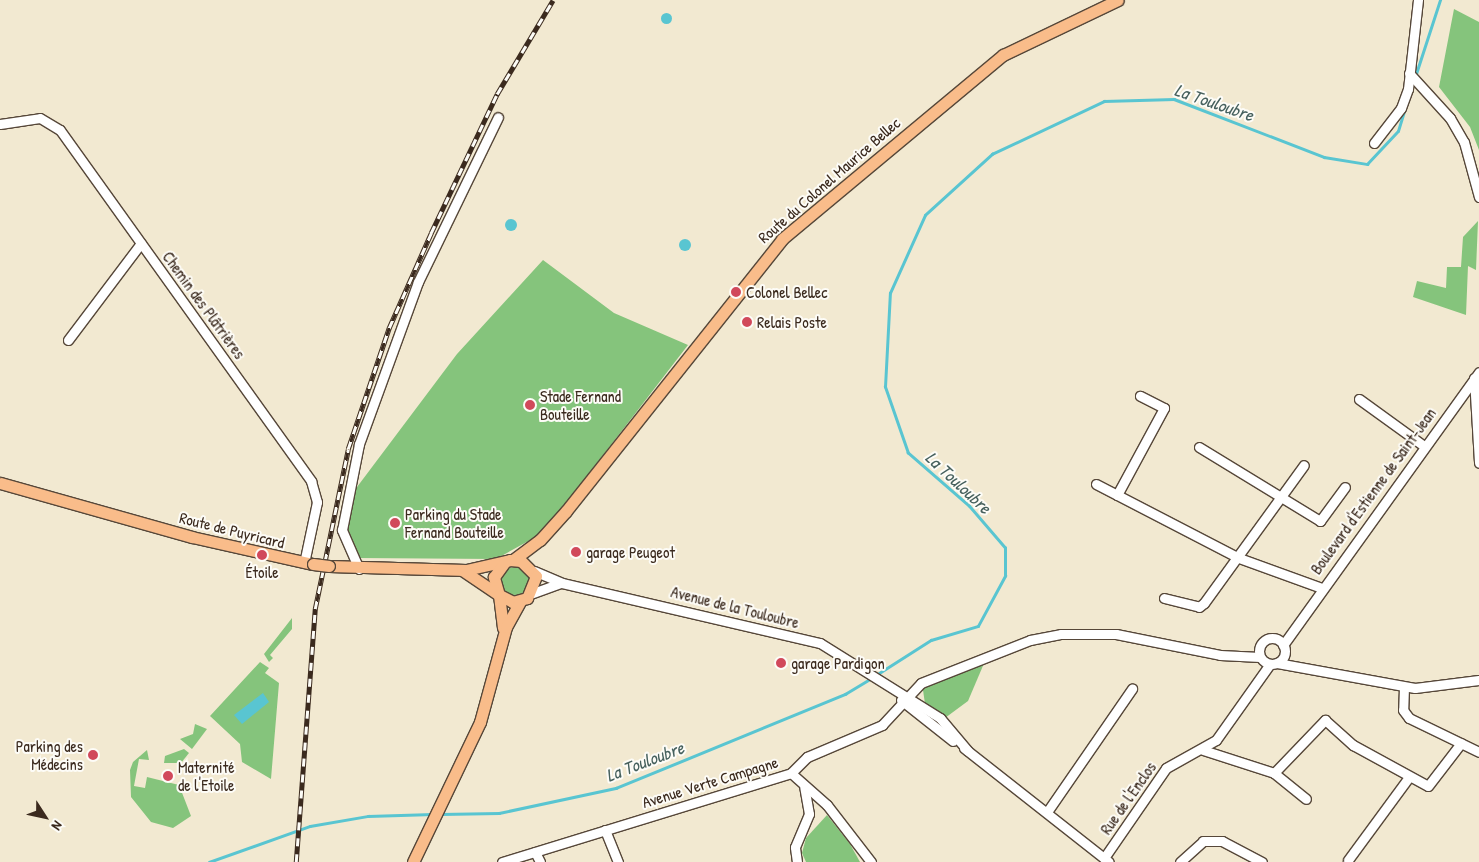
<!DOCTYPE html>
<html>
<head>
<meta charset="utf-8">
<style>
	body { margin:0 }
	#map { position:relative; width:1479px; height:862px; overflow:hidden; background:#f2e9d1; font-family:"Patrick Hand",sans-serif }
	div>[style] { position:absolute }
	.green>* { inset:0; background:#85c47c }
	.round { border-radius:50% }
	.water>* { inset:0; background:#59c5d1 }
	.stream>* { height:2.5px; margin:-1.25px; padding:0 1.25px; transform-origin:1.25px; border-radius:1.25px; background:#59c5d1 }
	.roads { filter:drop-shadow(1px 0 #564739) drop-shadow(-1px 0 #564739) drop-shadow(0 1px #564739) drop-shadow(0 -1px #564739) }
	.minor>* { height:9px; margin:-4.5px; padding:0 4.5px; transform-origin:4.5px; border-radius:4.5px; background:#fff }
	.minor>.ring { margin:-4.5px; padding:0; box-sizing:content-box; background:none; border:9px solid #fff; border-radius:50% }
	.major>* { height:11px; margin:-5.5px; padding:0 5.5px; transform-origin:5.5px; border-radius:5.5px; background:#f9bc8a }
	.rail>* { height:4.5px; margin-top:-2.25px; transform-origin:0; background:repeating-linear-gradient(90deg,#fdfcf7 0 8px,#3b2a1e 0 16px); box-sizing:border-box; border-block:1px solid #3b2a1e }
	.bridges { filter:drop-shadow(1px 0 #564739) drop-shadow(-1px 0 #564739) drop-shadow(0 1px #564739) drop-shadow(0 -1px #564739) }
	.major-bridge>* { height:11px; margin:-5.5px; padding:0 5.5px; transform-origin:5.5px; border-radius:5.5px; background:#f9bc8a }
	.dots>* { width:14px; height:14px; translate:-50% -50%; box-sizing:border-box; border:2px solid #fdfcf7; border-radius:50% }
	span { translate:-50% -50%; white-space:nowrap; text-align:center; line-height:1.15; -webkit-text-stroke:4px #fdfcf7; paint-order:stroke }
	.street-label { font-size:16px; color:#3b2a1e }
	.poi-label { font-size:16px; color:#3b2a1e }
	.left { translate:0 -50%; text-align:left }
	.right { translate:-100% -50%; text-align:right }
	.water-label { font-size:18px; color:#46605d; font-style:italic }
	.north { position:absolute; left:20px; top:792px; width:50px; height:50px; -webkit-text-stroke:4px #fdfcf7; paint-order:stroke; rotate:125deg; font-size:14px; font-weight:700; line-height:20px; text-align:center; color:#3b2a1e }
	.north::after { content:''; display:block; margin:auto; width:18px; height:22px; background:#3b2a1e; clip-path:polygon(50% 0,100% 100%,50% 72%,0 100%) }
</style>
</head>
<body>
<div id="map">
	<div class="green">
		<i style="clip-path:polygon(1454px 9px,1479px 22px,1479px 150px,1470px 127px,1439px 87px)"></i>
		<i style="clip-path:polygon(1478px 221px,1476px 270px,1468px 266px,1466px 315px,1413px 297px,1417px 281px,1446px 288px,1447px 267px,1461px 267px,1463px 237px)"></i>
		<i style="clip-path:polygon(543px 260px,614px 313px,688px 345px,543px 533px,496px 559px,356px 558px,346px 535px,351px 495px,457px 354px)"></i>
		<i class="round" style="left:501px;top:567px;width:28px;height:28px"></i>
		<i style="clip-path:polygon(292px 618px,292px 629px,270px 655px,273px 658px,269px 662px,264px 654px)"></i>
		<i style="clip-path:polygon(985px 661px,968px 701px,945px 718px,925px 704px,923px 690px,929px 685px)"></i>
		<i style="clip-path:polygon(260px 662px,269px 668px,265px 673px,279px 683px,271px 779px,242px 762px,240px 744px,210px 716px)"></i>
		<i style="clip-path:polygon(195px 724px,207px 729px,192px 749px,180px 739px,193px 734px)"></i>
		<i style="clip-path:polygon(184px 749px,189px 753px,181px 763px,164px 763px,165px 756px)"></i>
		<i style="clip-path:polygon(147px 750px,149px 760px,139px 759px,134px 786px,145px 788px,147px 777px,179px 785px,191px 816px,173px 828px,151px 822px,131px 797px,130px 770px,133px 762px)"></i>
		<i style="clip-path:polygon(827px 815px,850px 844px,860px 862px,806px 862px,802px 853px,806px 838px)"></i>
	</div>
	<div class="water">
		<i class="round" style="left:660.5px;top:12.5px;width:11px;height:11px"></i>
		<i class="round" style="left:505px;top:219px;width:12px;height:12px"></i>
		<i class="round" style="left:679px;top:239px;width:12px;height:12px"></i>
		<i style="clip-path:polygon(263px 693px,269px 702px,242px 724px,234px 715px)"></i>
	</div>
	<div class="stream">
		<i style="left:1415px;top:77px;width:81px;rotate:-72deg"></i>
		<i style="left:876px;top:675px;width:65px;rotate:-32.5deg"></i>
		<i style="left:931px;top:640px;width:49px;rotate:-16.6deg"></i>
		<i style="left:978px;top:626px;width:57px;rotate:-61.6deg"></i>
		<i style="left:1005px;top:576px;width:28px;rotate:-90deg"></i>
		<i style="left:1005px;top:548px;width:55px;rotate:-130.6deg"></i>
		<i style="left:969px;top:506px;width:81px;rotate:-139deg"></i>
		<i style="left:908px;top:453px;width:70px;rotate:-109.2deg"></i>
		<i style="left:885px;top:387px;width:94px;rotate:-87deg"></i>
		<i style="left:890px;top:293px;width:85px;rotate:-65.8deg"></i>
		<i style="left:925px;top:215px;width:91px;rotate:-42.3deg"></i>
		<i style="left:992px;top:154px;width:124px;rotate:-25.3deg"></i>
		<i style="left:1104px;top:101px;width:70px;rotate:-1.6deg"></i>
		<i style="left:1174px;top:99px;width:161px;rotate:21.1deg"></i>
		<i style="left:1324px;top:157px;width:44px;rotate:9.2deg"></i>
		<i style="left:1367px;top:164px;width:45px;rotate:-46.8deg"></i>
		<i style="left:1398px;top:131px;width:24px;rotate:-73deg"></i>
		<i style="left:441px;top:814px;width:58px;rotate:-1deg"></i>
		<i style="left:499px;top:813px;width:120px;rotate:-12.1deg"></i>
		<i style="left:616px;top:788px;width:248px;rotate:-22.3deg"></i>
		<i style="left:845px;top:694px;width:31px;rotate:-31deg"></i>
		<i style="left:209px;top:862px;width:107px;rotate:-19.6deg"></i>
		<i style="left:310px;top:826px;width:59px;rotate:-9.8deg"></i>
		<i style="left:368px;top:816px;width:65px;rotate:-1.8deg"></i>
	</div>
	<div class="roads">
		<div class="minor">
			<i style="left:1409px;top:73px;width:61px;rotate:47.7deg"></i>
			<i style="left:1450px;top:118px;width:28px;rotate:60deg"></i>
			<i style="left:1464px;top:142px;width:57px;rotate:74.7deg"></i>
			<i style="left:0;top:124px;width:40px;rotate:-8.5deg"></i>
			<i style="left:40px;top:118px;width:23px;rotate:31deg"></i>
			<i style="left:60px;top:130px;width:432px;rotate:54.4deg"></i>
			<i style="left:311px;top:481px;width:22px;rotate:74deg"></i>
			<i style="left:317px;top:502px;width:62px;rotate:102deg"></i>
			<i style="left:1374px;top:143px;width:44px;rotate:-52.4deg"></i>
			<i style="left:1401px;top:108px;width:20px;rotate:-70deg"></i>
			<i style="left:1408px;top:89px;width:90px;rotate:-83.6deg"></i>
			<i style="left:68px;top:340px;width:121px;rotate:-53deg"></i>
			<i style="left:1474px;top:378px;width:85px;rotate:86.6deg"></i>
			<i style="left:1359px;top:399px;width:80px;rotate:35.9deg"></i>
			<i style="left:1199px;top:447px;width:142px;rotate:31.4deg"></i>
			<i style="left:1320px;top:521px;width:42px;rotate:-53.7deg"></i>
			<i style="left:1096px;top:484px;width:161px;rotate:27.4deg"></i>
			<i style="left:1239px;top:558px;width:88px;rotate:19.9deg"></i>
			<i style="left:1117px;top:495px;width:99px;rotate:-61.6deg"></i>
			<i style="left:1164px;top:408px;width:27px;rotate:-153deg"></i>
			<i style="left:359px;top:569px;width:43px;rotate:-113.6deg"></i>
			<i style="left:342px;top:530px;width:88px;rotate:-78.8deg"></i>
			<i style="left:359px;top:444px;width:172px;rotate:-70deg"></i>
			<i style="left:418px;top:282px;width:183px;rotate:-64.1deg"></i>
			<i style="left:534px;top:571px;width:30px;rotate:23deg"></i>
			<i style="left:562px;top:583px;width:265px;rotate:13.1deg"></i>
			<i style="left:820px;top:643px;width:142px;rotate:32deg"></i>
			<i style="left:940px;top:718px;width:43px;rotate:49.7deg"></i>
			<i style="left:533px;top:593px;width:30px;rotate:-20deg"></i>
			<i style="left:1164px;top:598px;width:36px;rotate:14deg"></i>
			<i style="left:1199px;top:607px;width:6px;rotate:-39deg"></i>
			<i style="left:1204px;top:603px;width:170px;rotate:-54.1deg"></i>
			<i class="ring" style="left:1259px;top:638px;width:17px;height:17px"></i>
			<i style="left:1283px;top:645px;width:336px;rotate:-54.3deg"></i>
			<i style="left:1277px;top:663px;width:140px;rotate:10.3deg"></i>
			<i style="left:1415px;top:688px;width:64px;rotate:-7.1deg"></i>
			<i style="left:1404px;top:687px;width:23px;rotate:92deg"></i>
			<i style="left:1403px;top:710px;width:10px;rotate:53deg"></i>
			<i style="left:1409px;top:718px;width:78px;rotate:25.9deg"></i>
			<i style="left:901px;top:700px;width:66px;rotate:38.3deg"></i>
			<i style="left:964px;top:748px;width:184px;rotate:38.2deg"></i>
			<i style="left:1203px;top:750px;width:75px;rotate:17.9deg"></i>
			<i style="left:1274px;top:773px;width:41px;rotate:39.1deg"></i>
			<i style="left:791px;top:773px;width:48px;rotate:41.6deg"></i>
			<i style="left:827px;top:805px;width:72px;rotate:52.3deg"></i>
			<i style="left:1274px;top:773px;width:74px;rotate:-46.1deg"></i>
			<i style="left:1325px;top:720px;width:38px;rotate:42deg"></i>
			<i style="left:1353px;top:745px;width:85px;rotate:28.7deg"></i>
			<i style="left:1428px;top:786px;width:54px;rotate:-52.5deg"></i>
			<i style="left:1047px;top:812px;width:150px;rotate:-55.4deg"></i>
			<i style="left:605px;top:830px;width:35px;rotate:68deg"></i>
			<i style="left:535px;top:852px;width:11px;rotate:63deg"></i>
			<i style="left:1104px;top:858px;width:109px;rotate:-55.4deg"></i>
			<i style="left:1166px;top:768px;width:57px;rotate:-29.2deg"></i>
			<i style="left:1216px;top:740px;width:93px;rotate:-54.6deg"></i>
			<i style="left:1348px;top:860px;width:103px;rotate:-53.7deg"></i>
			<i style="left:502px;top:862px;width:302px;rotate:-17.1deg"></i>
			<i style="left:791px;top:773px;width:23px;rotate:-45deg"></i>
			<i style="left:807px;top:757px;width:82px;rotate:-23.1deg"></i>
			<i style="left:882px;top:725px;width:57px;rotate:-47.1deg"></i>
			<i style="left:921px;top:683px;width:117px;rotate:-21.5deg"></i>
			<i style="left:1030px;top:640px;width:32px;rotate:-11deg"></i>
			<i style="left:1061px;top:634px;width:55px"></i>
			<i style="left:1116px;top:634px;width:106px;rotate:11.4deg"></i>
			<i style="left:1220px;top:655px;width:40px;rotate:2.9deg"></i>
			<i style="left:797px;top:862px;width:15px;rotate:-98deg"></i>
			<i style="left:795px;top:847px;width:36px;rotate:-67deg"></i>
			<i style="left:809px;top:814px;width:27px;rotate:-100deg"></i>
			<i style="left:1180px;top:862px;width:31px;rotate:-42deg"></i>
			<i style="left:1203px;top:841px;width:19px"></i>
			<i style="left:1222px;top:841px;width:45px;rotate:27.7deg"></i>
		</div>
		<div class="major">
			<i style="left:0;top:483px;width:199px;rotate:15.7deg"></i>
			<i style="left:192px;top:537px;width:124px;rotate:12.6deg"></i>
			<i style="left:513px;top:560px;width:34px;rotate:-37deg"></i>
			<i style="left:540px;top:540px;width:39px;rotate:-48deg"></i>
			<i style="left:566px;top:511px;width:347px;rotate:-51.5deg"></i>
			<i style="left:782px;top:239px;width:288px;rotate:-39.8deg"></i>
			<i style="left:1003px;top:55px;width:127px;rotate:-25.6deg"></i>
			<i style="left:329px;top:566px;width:137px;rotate:1.7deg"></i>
			<i style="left:466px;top:570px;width:45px;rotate:-12.8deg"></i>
			<i style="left:510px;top:560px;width:11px;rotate:5deg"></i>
			<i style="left:521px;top:561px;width:21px;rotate:45deg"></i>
			<i style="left:536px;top:576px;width:24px;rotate:112deg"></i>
			<i style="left:527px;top:598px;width:15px;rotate:164deg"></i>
			<i style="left:513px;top:602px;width:16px;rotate:-153deg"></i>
			<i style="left:499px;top:595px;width:19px;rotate:-106deg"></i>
			<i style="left:494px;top:577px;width:19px;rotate:-54deg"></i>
			<i style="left:462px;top:570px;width:45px;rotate:34deg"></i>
			<i style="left:499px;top:595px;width:33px;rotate:83deg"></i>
			<i style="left:413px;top:862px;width:155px;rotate:-64.4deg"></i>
			<i style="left:480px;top:722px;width:98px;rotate:-74.7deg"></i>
			<i style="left:506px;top:627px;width:29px;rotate:-61deg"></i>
		</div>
	</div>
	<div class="rail">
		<i style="left:296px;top:862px;width:254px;rotate:-85.7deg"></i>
		<i style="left:315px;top:609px;width:163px;rotate:-78.3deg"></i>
		<i style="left:348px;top:449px;width:128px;rotate:-71.3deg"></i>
		<i style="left:389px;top:328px;width:104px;rotate:-66.1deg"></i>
		<i style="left:431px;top:233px;width:154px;rotate:-64.6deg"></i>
		<i style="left:497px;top:94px;width:109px;rotate:-59.2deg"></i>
	</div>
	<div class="bridges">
		<div class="major-bridge">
			<i style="left:313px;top:564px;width:16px;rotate:7deg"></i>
		</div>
	</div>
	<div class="dots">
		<i style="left:736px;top:292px;background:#d1495b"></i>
		<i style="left:747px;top:322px;background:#d1495b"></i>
		<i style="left:530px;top:405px;background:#d1495b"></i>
		<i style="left:395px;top:523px;background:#d1495b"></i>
		<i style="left:576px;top:552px;background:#d1495b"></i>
		<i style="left:262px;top:555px;background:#d1495b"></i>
		<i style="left:781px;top:663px;background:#d1495b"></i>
		<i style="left:93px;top:755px;background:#d1495b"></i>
		<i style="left:168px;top:776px;background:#d1495b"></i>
	</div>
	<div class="street-label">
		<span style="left:829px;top:180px;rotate:-41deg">Route du Colonel Maurice Bellec</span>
		<span style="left:204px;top:305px;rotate:54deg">Chemin des Plâtrières</span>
		<span style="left:1373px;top:491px;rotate:-54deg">Boulevard d'Estienne de Saint-Jean</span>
		<span style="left:232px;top:530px;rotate:14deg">Route de Puyricard</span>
		<span style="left:735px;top:607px;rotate:14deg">Avenue de la Touloubre</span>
		<span style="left:710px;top:782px;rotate:-17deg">Avenue Verte Campagne</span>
		<span style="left:1128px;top:798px;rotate:-55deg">Rue de l'Enclos</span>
	</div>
	<div class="poi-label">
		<span class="left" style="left:746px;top:292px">Colonel Bellec</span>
		<span class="left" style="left:757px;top:322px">Relais Poste</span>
		<span class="left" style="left:540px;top:405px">Stade Fernand<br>Bouteille</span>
		<span class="left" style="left:405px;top:523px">Parking du Stade<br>Fernand Bouteille</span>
		<span class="left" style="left:586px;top:552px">garage Peugeot</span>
		<span style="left:262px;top:572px">Étoile</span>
		<span class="left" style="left:791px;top:663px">garage Pardigon</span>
		<span class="right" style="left:83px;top:755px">Parking des<br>Médecins</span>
		<span class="left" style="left:178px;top:776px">Maternité<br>de l'Etoile</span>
	</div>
	<div class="water-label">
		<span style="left:1214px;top:103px;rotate:19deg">La Touloubre</span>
		<span style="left:958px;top:483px;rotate:43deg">La Touloubre</span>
		<span style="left:645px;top:762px;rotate:-21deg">La Touloubre</span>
	</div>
	<div class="north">N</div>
</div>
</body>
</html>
